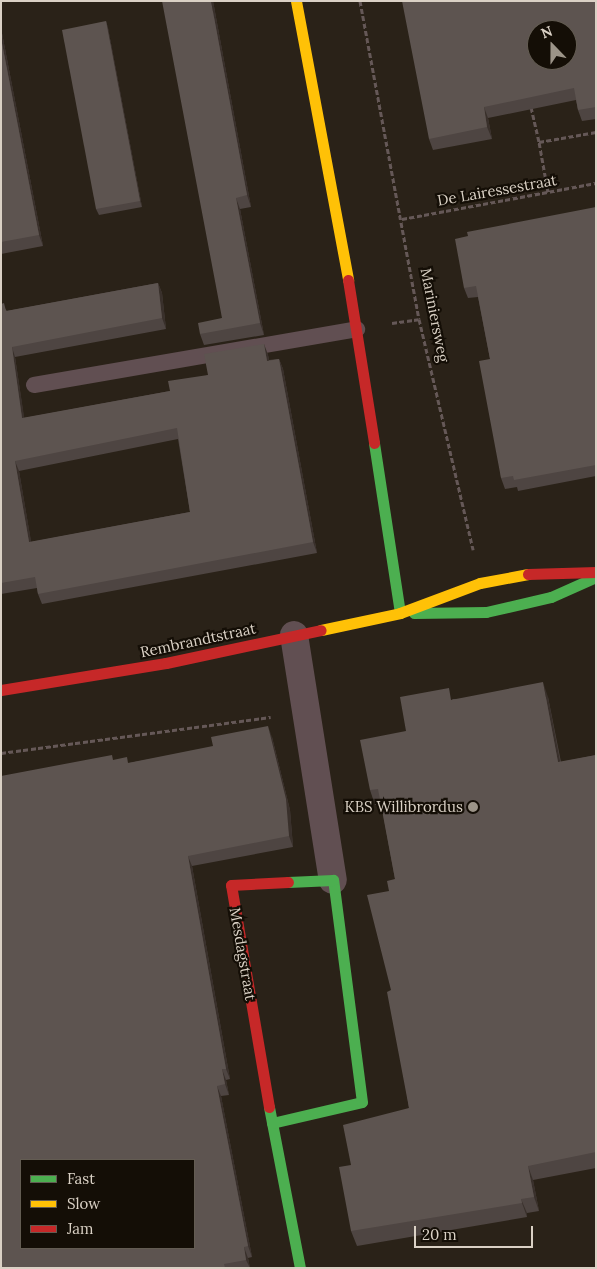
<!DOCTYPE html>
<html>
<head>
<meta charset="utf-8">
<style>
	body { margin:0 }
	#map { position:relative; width:597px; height:1269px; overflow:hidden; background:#2a2218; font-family:Lora,serif }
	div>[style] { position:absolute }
	.path>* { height:3px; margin-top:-1.5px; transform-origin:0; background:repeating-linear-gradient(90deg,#655857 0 5px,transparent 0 7.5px) }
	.lane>* { height:16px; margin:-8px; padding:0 8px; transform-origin:8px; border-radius:8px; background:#614f52 }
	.street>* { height:28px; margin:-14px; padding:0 14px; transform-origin:14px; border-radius:14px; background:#614f52 }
	.fast>* { height:11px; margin:-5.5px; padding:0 5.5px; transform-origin:5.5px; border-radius:5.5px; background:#4caf50 }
	.slow>* { height:11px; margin:-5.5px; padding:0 5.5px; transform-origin:5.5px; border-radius:5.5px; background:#ffc107 }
	.jam>* { height:11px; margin:-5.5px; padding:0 5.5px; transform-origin:5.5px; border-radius:5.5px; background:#c62828 }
	.wall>* { inset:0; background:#4e4542 }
	.shaded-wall>* { inset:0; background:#39302b }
	.building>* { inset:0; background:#5d5450 }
	.dots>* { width:14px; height:14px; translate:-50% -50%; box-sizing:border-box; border:2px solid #140e06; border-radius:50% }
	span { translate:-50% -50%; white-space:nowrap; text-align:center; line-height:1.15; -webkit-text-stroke:4.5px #140e06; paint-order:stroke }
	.street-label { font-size:15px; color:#dad1c5 }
	.poi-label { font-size:15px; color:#dad1c5 }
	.right { translate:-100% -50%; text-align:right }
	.frame { position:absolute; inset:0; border:2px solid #dad1c5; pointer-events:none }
	.legend { position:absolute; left:20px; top:1159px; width:175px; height:90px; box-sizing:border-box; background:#140e06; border:1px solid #635c52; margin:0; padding:6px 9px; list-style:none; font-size:15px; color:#dad1c5 }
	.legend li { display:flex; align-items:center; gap:10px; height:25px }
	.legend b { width:25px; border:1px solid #635c52 }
	.north { position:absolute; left:527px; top:20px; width:50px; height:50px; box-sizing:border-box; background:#140e06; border:1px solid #635c52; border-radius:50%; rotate:338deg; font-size:14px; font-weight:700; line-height:20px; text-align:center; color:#dad1c5 }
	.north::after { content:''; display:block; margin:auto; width:18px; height:22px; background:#9c9488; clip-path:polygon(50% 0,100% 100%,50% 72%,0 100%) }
	.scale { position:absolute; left:414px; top:1226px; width:119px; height:22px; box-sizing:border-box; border:2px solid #dad1c5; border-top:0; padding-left:6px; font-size:15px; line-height:18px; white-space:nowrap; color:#dad1c5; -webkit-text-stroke:4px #140e06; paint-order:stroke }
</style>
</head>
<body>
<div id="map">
	<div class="path">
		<i style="left:360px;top:1px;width:323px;rotate:79.5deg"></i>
		<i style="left:419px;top:319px;width:237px;rotate:76.8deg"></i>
		<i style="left:531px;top:107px;width:36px;rotate:77deg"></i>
		<i style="left:548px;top:192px;width:51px;rotate:-100.2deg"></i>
		<i style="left:539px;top:142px;width:58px;rotate:-10deg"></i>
		<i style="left:402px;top:219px;width:197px;rotate:-10.5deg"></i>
		<i style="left:392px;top:323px;width:27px;rotate:-8deg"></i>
		<i style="left:1px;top:753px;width:272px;rotate:-7.6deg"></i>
	</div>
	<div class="lane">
		<i style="left:34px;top:385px;width:328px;rotate:-9.8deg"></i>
	</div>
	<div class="street">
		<i style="left:294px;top:635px;width:248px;rotate:81deg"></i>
	</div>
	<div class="fast">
		<i style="left:374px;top:443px;width:172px;rotate:81.3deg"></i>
		<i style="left:414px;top:613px;width:72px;rotate:-0.8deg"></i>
		<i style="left:486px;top:612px;width:67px;rotate:-13deg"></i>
		<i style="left:551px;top:597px;width:49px;rotate:-24deg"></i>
		<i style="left:269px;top:1107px;width:164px;rotate:79.1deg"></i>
		<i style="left:272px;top:1123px;width:92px;rotate:-13.1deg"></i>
		<i style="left:362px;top:1102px;width:224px;rotate:-97.4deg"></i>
		<i style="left:333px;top:880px;width:45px;rotate:177.5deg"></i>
	</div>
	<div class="slow">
		<i style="left:296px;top:1px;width:284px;rotate:79.4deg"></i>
		<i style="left:321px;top:630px;width:81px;rotate:-12.1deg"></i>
		<i style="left:400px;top:613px;width:85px;rotate:-20.6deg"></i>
		<i style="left:480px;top:583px;width:49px;rotate:-10.6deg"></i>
	</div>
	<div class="jam">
		<i style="left:348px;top:280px;width:165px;rotate:80.9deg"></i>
		<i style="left:528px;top:574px;width:68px;rotate:-1.7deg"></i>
		<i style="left:1px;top:690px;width:167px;rotate:-9.3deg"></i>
		<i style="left:166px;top:663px;width:158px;rotate:-12deg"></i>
		<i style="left:269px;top:1107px;width:225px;rotate:-99.7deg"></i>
		<i style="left:231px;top:885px;width:57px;rotate:-3deg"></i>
	</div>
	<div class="wall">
		<i style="clip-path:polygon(213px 1px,251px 207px,240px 209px,264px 335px,204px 345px,200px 334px,222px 318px)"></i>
		<i style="clip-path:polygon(596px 1px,596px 119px,582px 121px,578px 110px,576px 100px,488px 118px,492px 139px,433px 150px,429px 139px)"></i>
		<i style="clip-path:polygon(106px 21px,108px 28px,142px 207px,99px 215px,96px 209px)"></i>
		<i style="clip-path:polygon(1px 28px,43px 246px,1px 254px)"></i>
		<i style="clip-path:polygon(596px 207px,596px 476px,518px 491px,517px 487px,505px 489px,501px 478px,490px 359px,478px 297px,468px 298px,464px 288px)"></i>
		<i style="clip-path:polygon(evenodd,158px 283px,162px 293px,166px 329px,15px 357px,24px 418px,170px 391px,208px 375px,264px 344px,268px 355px,269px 360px,279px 359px,283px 369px,317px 553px,42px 604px,38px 594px,37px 588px,1px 594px,1px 304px,7px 311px,158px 283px,178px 439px,190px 512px,31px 542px,19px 471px,178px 439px)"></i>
		<i style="clip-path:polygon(548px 697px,561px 762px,596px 755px,596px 1168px,533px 1180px,539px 1211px,527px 1213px,527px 1217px,357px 1246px,351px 1231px,351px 1165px,409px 1108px,391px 990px,389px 891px,395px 879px,381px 803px,375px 805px,370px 790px,406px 731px,453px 699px)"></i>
		<i style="clip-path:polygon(272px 737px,290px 810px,293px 847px,192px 866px,230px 1079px,226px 1080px,229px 1095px,221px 1096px,252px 1257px,248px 1258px,250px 1268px,1px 1268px,114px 760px,129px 763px)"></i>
	</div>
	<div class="shaded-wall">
		<i style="clip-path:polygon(211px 1px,213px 1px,251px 207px,247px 195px)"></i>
		<i style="clip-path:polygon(106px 21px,108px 28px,142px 207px,140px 201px)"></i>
		<i style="clip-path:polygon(1px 28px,43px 246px,39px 235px,1px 38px)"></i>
		<i style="clip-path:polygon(484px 107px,488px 118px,492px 139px,487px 127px)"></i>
		<i style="clip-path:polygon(236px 198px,240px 209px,264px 335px,260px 323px)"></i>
		<i style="clip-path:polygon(158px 283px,162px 293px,166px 329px,162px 318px)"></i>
		<i style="clip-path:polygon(264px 344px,268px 355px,271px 371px,267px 361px)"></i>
		<i style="clip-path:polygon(12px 347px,15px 357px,26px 429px,22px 418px)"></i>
		<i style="clip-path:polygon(279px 359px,283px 369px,317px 553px,313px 542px)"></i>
		<i style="clip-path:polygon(15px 461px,19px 471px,33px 552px,29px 542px)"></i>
		<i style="clip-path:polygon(543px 682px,548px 697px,563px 777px,558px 762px)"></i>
		<i style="clip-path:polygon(268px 726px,272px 737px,290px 810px,293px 847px,289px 836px)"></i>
		<i style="clip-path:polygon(188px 856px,192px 866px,230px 1079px,226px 1069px)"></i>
		<i style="clip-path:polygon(222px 1069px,226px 1080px,229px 1095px,225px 1084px)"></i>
		<i style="clip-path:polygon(217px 1086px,221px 1096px,252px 1257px,248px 1246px)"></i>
		<i style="clip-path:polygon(528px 1166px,533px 1180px,539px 1211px,534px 1197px)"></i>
		<i style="clip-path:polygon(521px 1199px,527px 1213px,527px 1217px,522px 1203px)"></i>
		<i style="clip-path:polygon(244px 1247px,248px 1258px,250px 1268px,246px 1260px)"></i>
	</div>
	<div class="building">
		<i style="clip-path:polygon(162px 1px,211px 1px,247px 195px,236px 198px,260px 323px,200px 334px,198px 323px,222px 318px)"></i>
		<i style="clip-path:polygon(evenodd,402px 1px,596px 1px,596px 107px,578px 110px,574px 88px,484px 107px,487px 127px,429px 139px,402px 1px,537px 30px,567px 30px,567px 60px,537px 60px,537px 30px)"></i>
		<i style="clip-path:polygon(106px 21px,140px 201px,96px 209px,62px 30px)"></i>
		<i style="clip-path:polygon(1px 38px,39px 235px,1px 242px)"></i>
		<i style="clip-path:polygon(596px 207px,596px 465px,514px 480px,513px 476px,501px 478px,479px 361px,490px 359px,476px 286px,464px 288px,455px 239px,468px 236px,467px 232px)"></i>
		<i style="clip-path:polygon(evenodd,158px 283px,162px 318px,12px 347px,22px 418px,170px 391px,168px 381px,208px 375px,204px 354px,264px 344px,267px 361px,279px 359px,313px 542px,38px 594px,35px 577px,1px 583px,1px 304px,4px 303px,6px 311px,158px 283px,177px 428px,190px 512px,29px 542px,15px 461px,177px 428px)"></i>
		<i style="clip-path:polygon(543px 682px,558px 762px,596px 755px,596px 1152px,528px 1166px,534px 1197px,521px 1199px,522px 1203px,351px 1231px,339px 1167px,351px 1165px,343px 1125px,409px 1108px,387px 992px,391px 990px,367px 895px,389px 891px,387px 881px,395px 879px,378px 789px,370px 790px,360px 740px,406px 731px,400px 697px,449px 688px,451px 700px)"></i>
		<i style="clip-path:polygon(evenodd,268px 726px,286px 799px,289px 836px,188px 856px,226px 1069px,222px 1069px,225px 1084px,217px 1086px,248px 1246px,244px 1247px,246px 1260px,224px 1264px,225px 1268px,1px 1268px,1px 776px,112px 755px,113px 760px,127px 757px,128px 763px,213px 746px,211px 737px,268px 726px,21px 1160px,194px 1160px,194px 1248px,21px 1248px,21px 1160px)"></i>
	</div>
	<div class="dots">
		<i style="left:473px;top:807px;background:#9c9488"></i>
	</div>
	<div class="street-label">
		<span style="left:497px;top:190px;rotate:-10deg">De Lairessestraat</span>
		<span style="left:435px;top:315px;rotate:79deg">Mariniersweg</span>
		<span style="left:198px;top:640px;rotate:-12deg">Rembrandtstraat</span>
		<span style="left:243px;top:954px;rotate:80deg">Mesdagstraat</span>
	</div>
	<div class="poi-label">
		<span class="right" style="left:463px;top:807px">KBS Willibrordus</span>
	</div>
	<div class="frame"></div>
	<ul class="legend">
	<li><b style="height:6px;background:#4caf50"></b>Fast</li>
	<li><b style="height:6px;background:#ffc107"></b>Slow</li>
	<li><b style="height:6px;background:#c62828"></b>Jam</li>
	</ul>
	<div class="north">N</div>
	<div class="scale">20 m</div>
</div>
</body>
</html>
